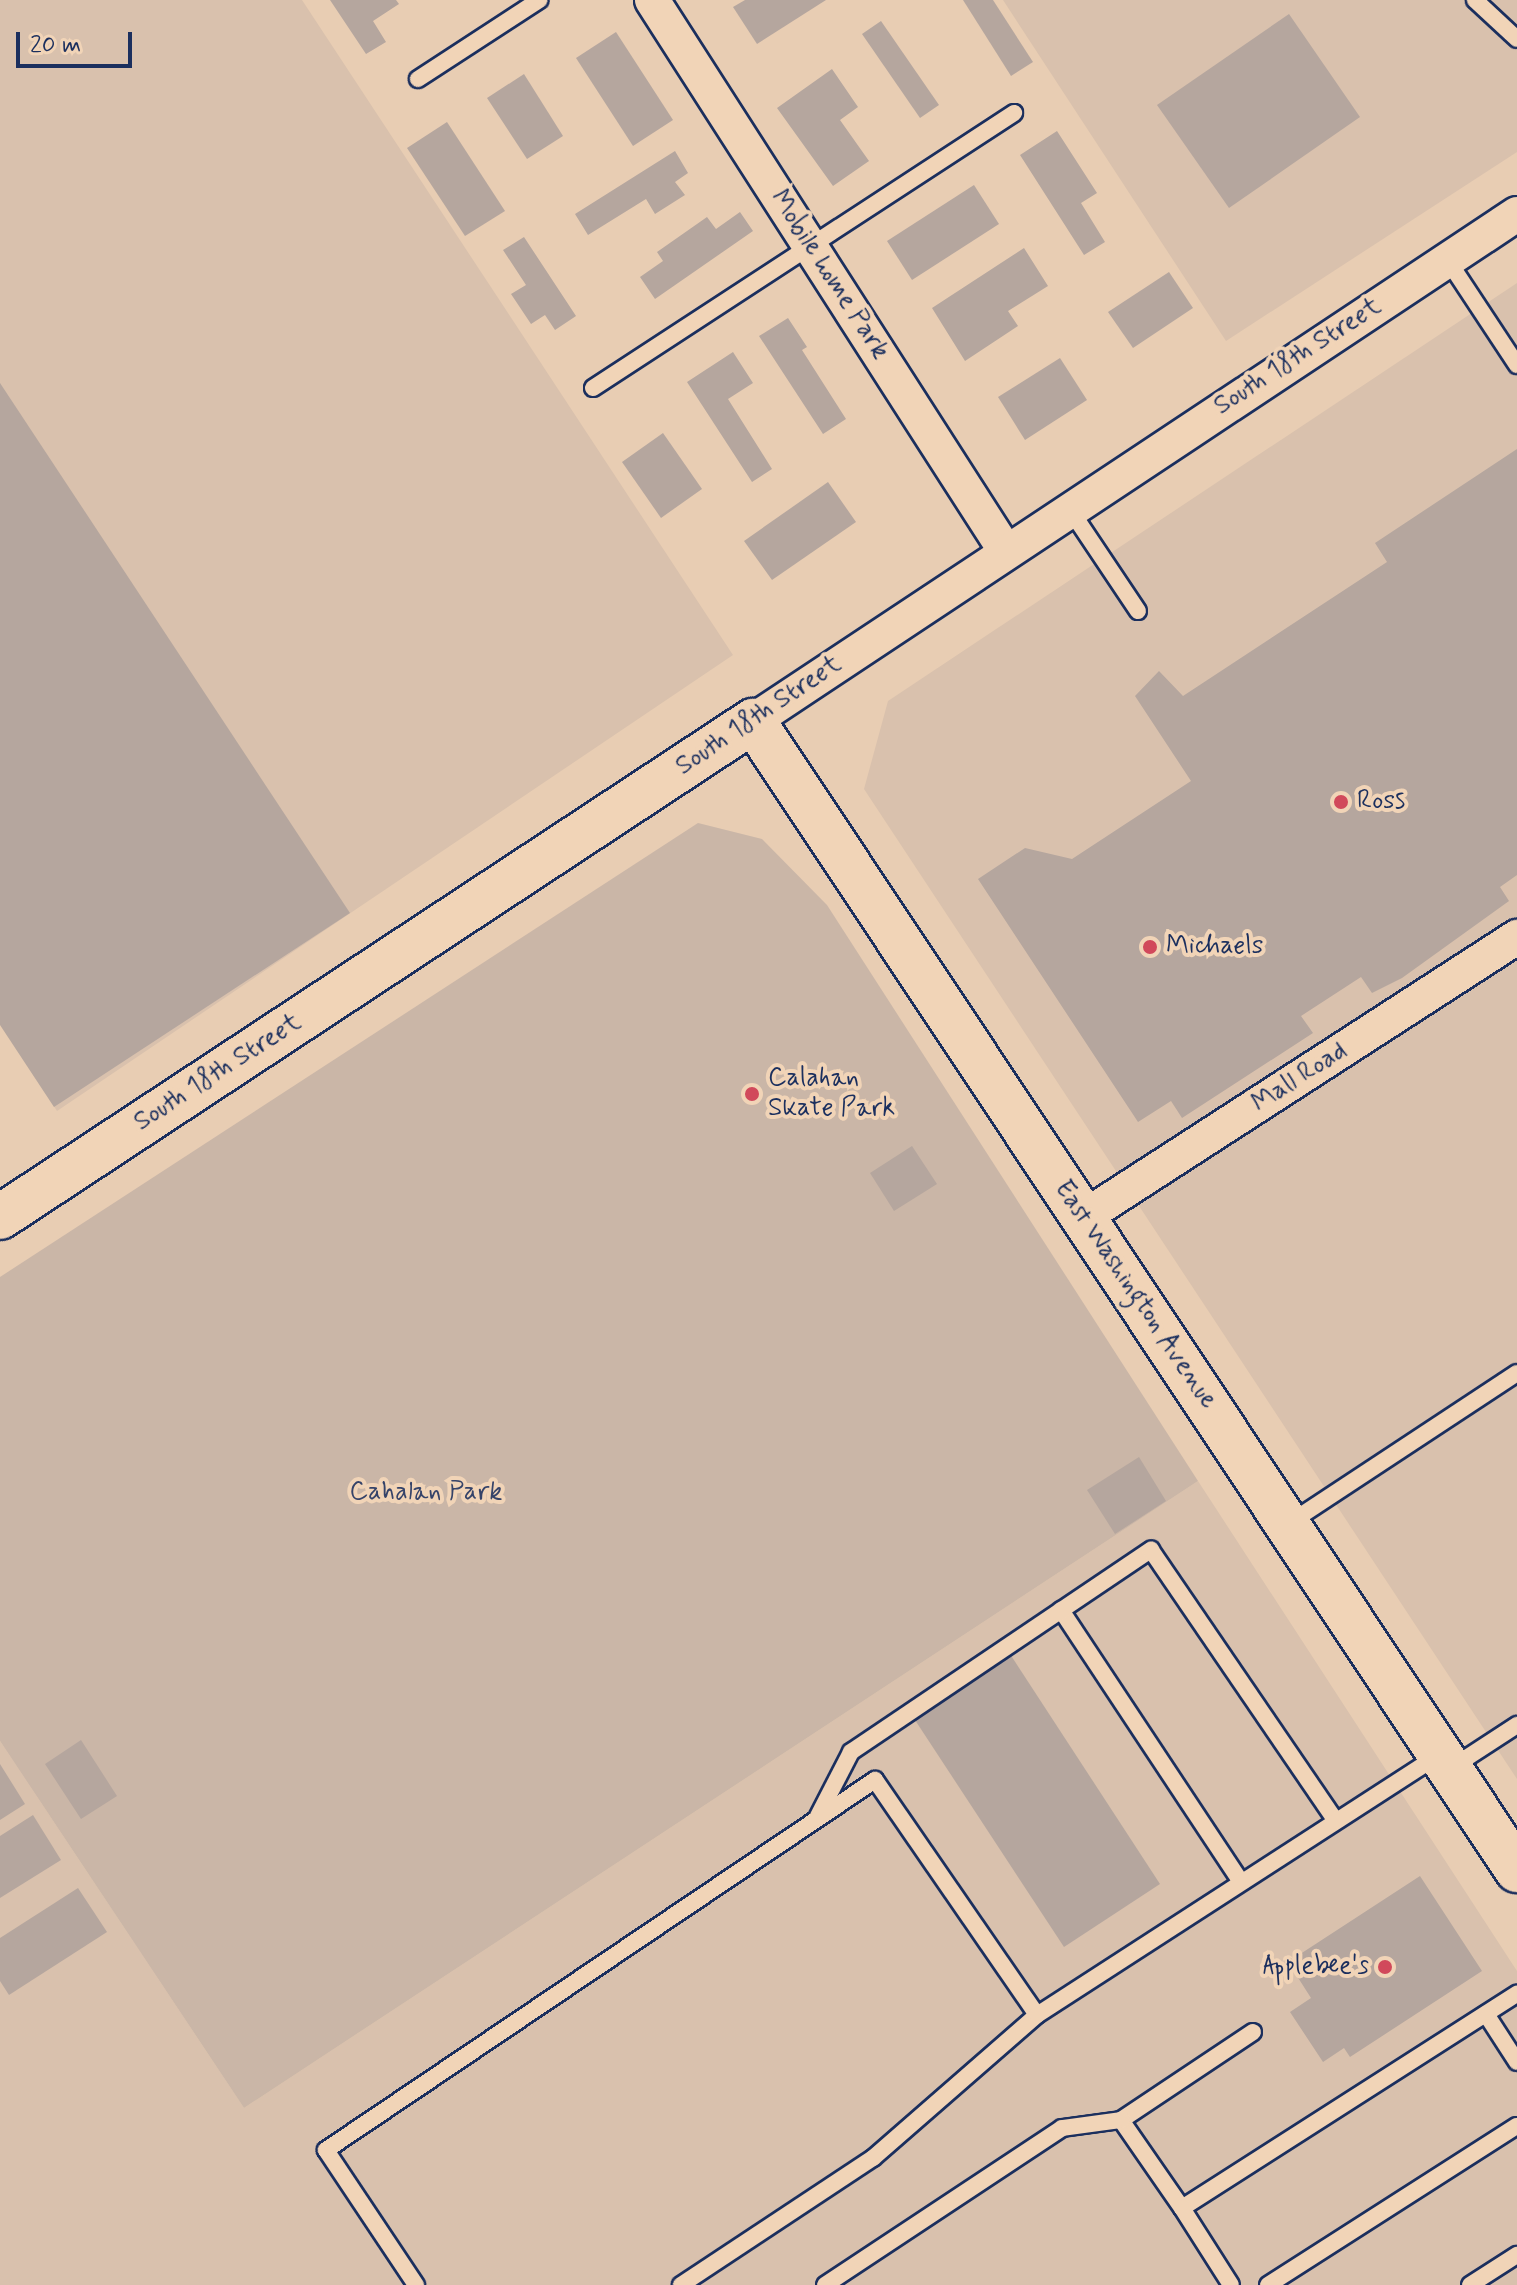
<!DOCTYPE html>
<html>
<head>
<meta charset="utf-8">
<style>
	body { margin:0 }
	#map { position:relative; width:1517px; height:2285px; overflow:hidden; background:#e8cdb3; font-family:Mynerve,sans-serif }
	div>[style] { position:absolute }
	.built>* { inset:0; background:#d9c1ad }
	.green>* { inset:0; background:#cab6a7 }
	.building>* { inset:0; background:#b5a69e }
	.roads { filter:drop-shadow(2px 0 #1b2f5e) drop-shadow(-2px 0 #1b2f5e) drop-shadow(0 2px #1b2f5e) drop-shadow(0 -2px #1b2f5e) }
	.lane>* { height:16px; margin:-8px; padding:0 8px; transform-origin:8px; border-radius:8px; background:#f1d4b7 }
	.street>* { height:34px; margin:-17px; padding:0 17px; transform-origin:17px; border-radius:17px; background:#f1d4b7 }
	.secondary>* { height:44px; margin:-22px; padding:0 22px; transform-origin:22px; border-radius:22px; background:#f1d4b7 }
	.dots>* { width:22px; height:22px; translate:-50% -50%; box-sizing:border-box; border:4px solid #f1d4b7; border-radius:50% }
	span { translate:-50% -50%; white-space:nowrap; text-align:center; line-height:1.15; -webkit-text-stroke:8px #f1d4b7; paint-order:stroke }
	.street-label { font-size:26px; color:#1b2f5e }
	.poi-label { font-size:26px; color:#1b2f5e }
	.left { translate:0 -50%; text-align:left }
	.right { translate:-100% -50%; text-align:right }
	.park-label { font-size:26px; color:#354369 }
	.scale { position:absolute; left:16px; top:32px; width:116px; height:36px; box-sizing:border-box; border:4px solid #1b2f5e; border-top:0; padding-left:10px; font-size:24px; line-height:28px; white-space:nowrap; color:#1b2f5e; -webkit-text-stroke:6px #f1d4b7; paint-order:stroke }
</style>
</head>
<body>
<div id="map">
	<div class="built">
		<i style="clip-path:polygon(0 0,302px 0,733px 655px,57px 1111px,0 1024px)"></i>
		<i style="clip-path:polygon(1003px 0,1517px 0,1517px 152px,1226px 341px)"></i>
		<i style="clip-path:polygon(1517px 283px,1517px 1779px,864px 789px,888px 701px)"></i>
		<i style="clip-path:polygon(1198px 1481px,1517px 1971px,1517px 2285px,0 2285px,0 1741px,244px 2108px)"></i>
	</div>
	<div class="green">
		<i style="clip-path:polygon(698px 823px,762px 839px,827px 905px,1198px 1481px,244px 2108px,0 1741px,0 1277px)"></i>
	</div>
	<div class="building">
		<i style="clip-path:polygon(330px 0,396px 0,399px 4px,373px 21px,386px 42px,366px 54px)"></i>
		<i style="clip-path:polygon(745px 0,826px 0,757px 44px,733px 7px)"></i>
		<i style="clip-path:polygon(963px 0,993px 0,1033px 62px,1011px 76px)"></i>
		<i style="clip-path:polygon(1289px 14px,1360px 117px,1229px 208px,1157px 105px)"></i>
		<i style="clip-path:polygon(881px 21px,939px 105px,920px 118px,862px 34px)"></i>
		<i style="clip-path:polygon(616px 32px,673px 120px,633px 146px,576px 58px)"></i>
		<i style="clip-path:polygon(832px 69px,858px 107px,840px 120px,869px 161px,833px 186px,777px 108px)"></i>
		<i style="clip-path:polygon(524px 74px,563px 136px,527px 159px,487px 98px)"></i>
		<i style="clip-path:polygon(447px 122px,505px 211px,465px 236px,407px 148px)"></i>
		<i style="clip-path:polygon(1057px 131px,1097px 193px,1081px 203px,1105px 242px,1084px 255px,1020px 155px)"></i>
		<i style="clip-path:polygon(675px 151px,688px 173px,675px 182px,685px 195px,655px 214px,646px 199px,588px 235px,575px 214px)"></i>
		<i style="clip-path:polygon(974px 185px,999px 224px,912px 280px,887px 241px)"></i>
		<i style="clip-path:polygon(740px 212px,753px 231px,655px 299px,640px 277px,663px 261px,657px 252px,707px 217px,716px 229px)"></i>
		<i style="clip-path:polygon(524px 237px,576px 316px,555px 330px,545px 315px,531px 324px,511px 294px,526px 285px,503px 250px)"></i>
		<i style="clip-path:polygon(1024px 248px,1048px 286px,1008px 311px,1018px 326px,965px 361px,932px 308px)"></i>
		<i style="clip-path:polygon(1169px 272px,1193px 308px,1133px 348px,1108px 312px)"></i>
		<i style="clip-path:polygon(788px 318px,807px 347px,802px 350px,846px 419px,823px 434px,759px 336px)"></i>
		<i style="clip-path:polygon(733px 352px,753px 383px,728px 399px,772px 469px,752px 482px,687px 382px)"></i>
		<i style="clip-path:polygon(1060px 358px,1087px 400px,1025px 440px,998px 397px)"></i>
		<i style="clip-path:polygon(0 383px,350px 913px,54px 1107px,0 1025px)"></i>
		<i style="clip-path:polygon(663px 433px,702px 489px,661px 518px,622px 462px)"></i>
		<i style="clip-path:polygon(1517px 449px,1517px 875px,1500px 887px,1509px 901px,1402px 978px,1372px 993px,1361px 977px,1301px 1016px,1313px 1033px,1182px 1118px,1171px 1101px,1138px 1122px,978px 879px,1025px 848px,1072px 859px,1191px 781px,1135px 696px,1159px 671px,1183px 696px,1387px 562px,1375px 543px)"></i>
		<i style="clip-path:polygon(828px 482px,856px 522px,772px 580px,744px 541px)"></i>
		<i style="clip-path:polygon(912px 1146px,937px 1184px,894px 1211px,870px 1173px)"></i>
		<i style="clip-path:polygon(1139px 1457px,1166px 1501px,1115px 1534px,1087px 1490px)"></i>
		<i style="clip-path:polygon(1010px 1654px,1160px 1884px,1064px 1947px,913px 1717px)"></i>
		<i style="clip-path:polygon(81px 1740px,117px 1796px,81px 1819px,45px 1764px)"></i>
		<i style="clip-path:polygon(0 1764px,25px 1804px,0 1820px)"></i>
		<i style="clip-path:polygon(33px 1815px,61px 1860px,0 1898px,0 1836px)"></i>
		<i style="clip-path:polygon(1420px 1876px,1482px 1971px,1350px 2057px,1344px 2048px,1323px 2062px,1290px 2012px,1311px 1998px,1288px 1962px)"></i>
		<i style="clip-path:polygon(78px 1888px,107px 1932px,9px 1995px,0 1981px,0 1938px)"></i>
	</div>
	<div class="roads">
		<div class="lane">
			<i style="left:1475px;top:0;width:57px;rotate:42.9deg"></i>
			<i style="left:418px;top:79px;width:145px;rotate:-33.1deg"></i>
			<i style="left:1447px;top:259px;width:127px;rotate:56.6deg"></i>
			<i style="left:593px;top:388px;width:503px;rotate:-33.15deg"></i>
			<i style="left:1069px;top:508px;width:124px;rotate:56.2deg"></i>
			<i style="left:1288px;top:1524px;width:274px;rotate:-33.4deg"></i>
			<i style="left:1061px;top:1610px;width:326px;rotate:56.5deg"></i>
			<i style="left:1451px;top:1768px;width:79px;rotate:-33.1deg"></i>
			<i style="left:818px;top:1816px;width:72px;rotate:-62.7deg"></i>
			<i style="left:851px;top:1752px;width:362px;rotate:-34deg"></i>
			<i style="left:1151px;top:1550px;width:328px;rotate:55.7deg"></i>
			<i style="left:1486px;top:2014px;width:57px;rotate:57.1deg"></i>
			<i style="left:1253px;top:2032px;width:159px;rotate:146.3deg"></i>
			<i style="left:1121px;top:2120px;width:107px;rotate:55.3deg"></i>
			<i style="left:1182px;top:2208px;width:398px;rotate:-32.6deg"></i>
			<i style="left:1182px;top:2208px;width:91px;rotate:57.5deg"></i>
			<i style="left:416px;top:2285px;width:162px;rotate:-123.7deg"></i>
			<i style="left:326px;top:2150px;width:662px;rotate:-33.98deg"></i>
			<i style="left:875px;top:1780px;width:285px;rotate:55.4deg"></i>
			<i style="left:681px;top:2285px;width:230px;rotate:-33.5deg"></i>
			<i style="left:873px;top:2158px;width:218px;rotate:-41.1deg"></i>
			<i style="left:1037px;top:2015px;width:479px;rotate:-32.9deg"></i>
			<i style="left:825px;top:2285px;width:284px;rotate:-33.5deg"></i>
			<i style="left:1062px;top:2128px;width:60px;rotate:-7.7deg"></i>
			<i style="left:1268px;top:2285px;width:295px;rotate:-32.6deg"></i>
			<i style="left:1470px;top:2285px;width:56px;rotate:-32.6deg"></i>
		</div>
		<div class="street">
			<i style="left:652px;top:0;width:654px;rotate:57.31deg"></i>
			<i style="left:753px;top:721px;width:917px;rotate:-33.57deg"></i>
			<i style="left:1084px;top:1217px;width:516px;rotate:-32.89deg"></i>
		</div>
		<div class="secondary">
			<i style="left:0;top:1217px;width:902px;rotate:-33.37deg"></i>
			<i style="left:753px;top:721px;width:1380px;rotate:56.38deg"></i>
		</div>
	</div>
	<div class="dots">
		<i style="left:1341px;top:802px;background:#d1495b"></i>
		<i style="left:1150px;top:947px;background:#d1495b"></i>
		<i style="left:752px;top:1094px;background:#d1495b"></i>
		<i style="left:1385px;top:1967px;background:#d1495b"></i>
	</div>
	<div class="street-label">
		<span style="left:829px;top:275px;rotate:57deg">Mobile home Park</span>
		<span style="left:1298px;top:357px;rotate:-33deg">South 18th Street</span>
		<span style="left:759px;top:716px;rotate:-34deg">South 18th Street</span>
		<span style="left:218px;top:1073px;rotate:-33deg">South 18th Street</span>
		<span style="left:1300px;top:1078px;rotate:-33deg">Mall Road</span>
		<span style="left:1135px;top:1295px;rotate:56deg">East Washington Avenue</span>
	</div>
	<div class="poi-label">
		<span class="left" style="left:1357px;top:802px">Ross</span>
		<span class="left" style="left:1166px;top:947px">Michaels</span>
		<span class="left" style="left:768px;top:1094px">Calahan<br>Skate Park</span>
		<span class="right" style="left:1369px;top:1967px">Applebee's</span>
	</div>
	<div class="park-label">
		<span style="left:426px;top:1493px">Cahalan Park</span>
	</div>
	<div class="scale">20 m</div>
</div>
</body>
</html>
